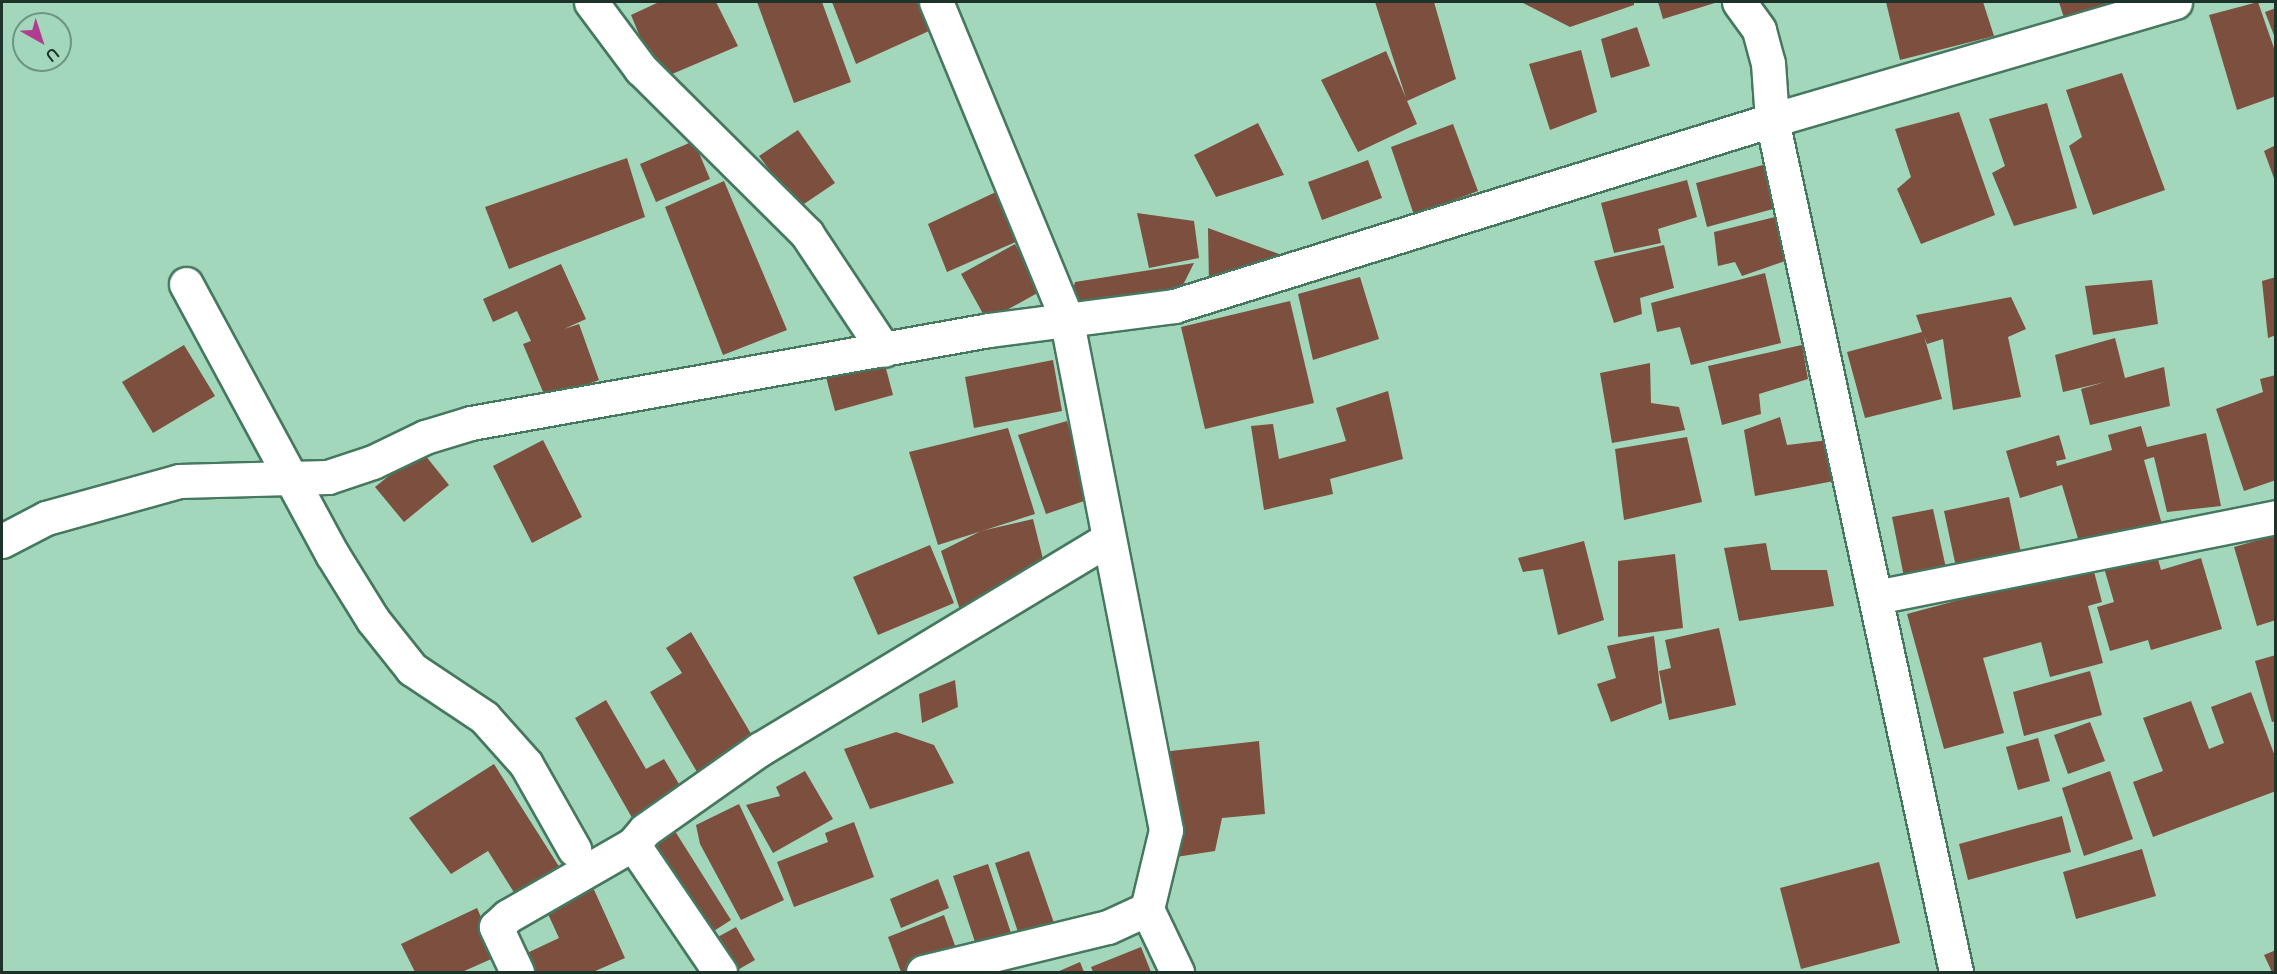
<!DOCTYPE html>
<html>
<head>
<meta charset="utf-8">
<style>
	body { margin:0 }
	#map { position:relative; width:2277px; height:974px; overflow:hidden; background:#a2d7bb; font-family:"Nunito Sans",sans-serif }
	div>[style] { position:absolute }
	.building>* { inset:0; background:#7d4f3e }
	.roads { filter:drop-shadow(2px 0 #46785f) drop-shadow(-2px 0 #46785f) drop-shadow(0 2px #46785f) drop-shadow(0 -2px #46785f) }
	.minor>* { height:33px; margin:-16.5px; padding:0 16.5px; transform-origin:16.5px; border-radius:16.5px; background:#fff }
	span { translate:-50% -50%; white-space:nowrap; text-align:center; line-height:1.15; -webkit-text-stroke:6px #a2d7bb; paint-order:stroke }
	.frame { position:absolute; inset:0; border:3px solid #1d3228; pointer-events:none }
	.north { position:absolute; left:12px; top:12px; width:60px; height:60px; box-sizing:border-box; background:#a2d7bb; border:2px solid #6d9580; border-radius:50%; rotate:141deg; font-size:16px; font-weight:700; line-height:24px; text-align:center; color:#1d3228 }
	.north::after { content:''; display:block; margin:auto; width:21px; height:27px; background:#b43c90; clip-path:polygon(50% 0,100% 100%,50% 72%,0 100%) }
</style>
</head>
<body>
<div id="map">
	<div class="building">
		<i style="clip-path:polygon(659px 2px,716px 2px,738px 46px,658px 80px,631px 15px)"></i>
		<i style="clip-path:polygon(757px 2px,822px 2px,851px 82px,794px 103px)"></i>
		<i style="clip-path:polygon(832px 2px,917px 2px,929px 31px,856px 64px)"></i>
		<i style="clip-path:polygon(1375px 2px,1434px 2px,1456px 79px,1407px 101px,1417px 124px,1358px 152px,1321px 80px,1386px 51px,1406px 98px)"></i>
		<i style="clip-path:polygon(1521px 2px,1634px 2px,1634px 5px,1570px 27px)"></i>
		<i style="clip-path:polygon(1658px 2px,1718px 2px,1663px 19px)"></i>
		<i style="clip-path:polygon(1886px 2px,1983px 2px,1994px 36px,1900px 60px)"></i>
		<i style="clip-path:polygon(2059px 2px,2107px 2px,2107px 3px,2065px 21px)"></i>
		<i style="clip-path:polygon(2258px 2px,2276px 54px,2276px 96px,2237px 110px,2209px 15px)"></i>
		<i style="clip-path:polygon(2276px 8px,2276px 38px,2275px 38px,2265px 12px)"></i>
		<i style="clip-path:polygon(1637px 27px,1650px 66px,1611px 78px,1601px 39px)"></i>
		<i style="clip-path:polygon(1581px 50px,1597px 112px,1550px 130px,1529px 64px)"></i>
		<i style="clip-path:polygon(2122px 73px,2165px 190px,2093px 215px,2069px 146px,2082px 137px,2066px 90px)"></i>
		<i style="clip-path:polygon(2047px 103px,2077px 208px,2014px 226px,1992px 173px,2005px 166px,1989px 119px)"></i>
		<i style="clip-path:polygon(1959px 112px,1995px 215px,1921px 244px,1897px 189px,1911px 177px,1895px 129px)"></i>
		<i style="clip-path:polygon(1258px 123px,1284px 175px,1216px 197px,1194px 155px)"></i>
		<i style="clip-path:polygon(1453px 124px,1478px 191px,1414px 215px,1391px 147px)"></i>
		<i style="clip-path:polygon(798px 130px,835px 183px,798px 208px,759px 156px)"></i>
		<i style="clip-path:polygon(694px 141px,710px 179px,656px 202px,640px 164px)"></i>
		<i style="clip-path:polygon(2276px 145px,2276px 181px,2275px 181px,2264px 151px)"></i>
		<i style="clip-path:polygon(627px 158px,645px 217px,509px 269px,485px 207px)"></i>
		<i style="clip-path:polygon(1368px 160px,1382px 198px,1322px 220px,1308px 182px)"></i>
		<i style="clip-path:polygon(1763px 165px,1773px 209px,1707px 227px,1696px 183px)"></i>
		<i style="clip-path:polygon(1687px 180px,1697px 217px,1658px 229px,1661px 243px,1614px 253px,1601px 203px)"></i>
		<i style="clip-path:polygon(724px 181px,787px 330px,723px 355px,665px 207px)"></i>
		<i style="clip-path:polygon(998px 191px,1020px 240px,947px 272px,928px 224px)"></i>
		<i style="clip-path:polygon(1137px 213px,1194px 221px,1199px 258px,1149px 268px)"></i>
		<i style="clip-path:polygon(1775px 217px,1788px 260px,1742px 276px,1735px 262px,1718px 266px,1714px 232px)"></i>
		<i style="clip-path:polygon(1208px 228px,1290px 258px,1209px 285px)"></i>
		<i style="clip-path:polygon(1015px 244px,1041px 291px,987px 321px,961px 274px)"></i>
		<i style="clip-path:polygon(1664px 245px,1674px 288px,1640px 298px,1642px 314px,1614px 323px,1594px 261px)"></i>
		<i style="clip-path:polygon(1194px 263px,1183px 285px,1200px 293px,1067px 312px,1075px 282px)"></i>
		<i style="clip-path:polygon(561px 264px,586px 319px,564px 329px,579px 324px,599px 380px,546px 399px,523px 344px,531px 341px,517px 311px,493px 322px,483px 299px)"></i>
		<i style="clip-path:polygon(1765px 273px,1781px 343px,1691px 365px,1680px 327px,1657px 332px,1651px 303px)"></i>
		<i style="clip-path:polygon(1360px 277px,1379px 339px,1313px 360px,1298px 294px)"></i>
		<i style="clip-path:polygon(2276px 277px,2276px 335px,2268px 338px,2262px 281px)"></i>
		<i style="clip-path:polygon(2152px 280px,2158px 324px,2093px 335px,2085px 286px)"></i>
		<i style="clip-path:polygon(2011px 297px,2026px 329px,2008px 337px,2021px 397px,1953px 410px,1943px 339px,1927px 344px,1924px 336px,1942px 399px,1865px 418px,1847px 352px,1922px 332px,1916px 315px)"></i>
		<i style="clip-path:polygon(1290px 301px,1314px 403px,1205px 429px,1181px 327px)"></i>
		<i style="clip-path:polygon(2115px 338px,2125px 378px,2164px 367px,2170px 406px,2090px 425px,2081px 389px,2105px 382px,2063px 392px,2055px 355px)"></i>
		<i style="clip-path:polygon(184px 345px,215px 396px,153px 433px,122px 382px)"></i>
		<i style="clip-path:polygon(1802px 345px,1808px 379px,1759px 394px,1761px 414px,1722px 425px,1708px 366px)"></i>
		<i style="clip-path:polygon(1053px 360px,1062px 411px,974px 428px,965px 377px)"></i>
		<i style="clip-path:polygon(884px 361px,893px 395px,835px 411px,826px 377px)"></i>
		<i style="clip-path:polygon(1650px 363px,1651px 403px,1679px 407px,1685px 430px,1612px 443px,1600px 373px)"></i>
		<i style="clip-path:polygon(2276px 375px,2276px 480px,2244px 491px,2216px 409px,2263px 392px,2260px 379px)"></i>
		<i style="clip-path:polygon(1388px 391px,1403px 459px,1330px 479px,1333px 494px,1264px 510px,1251px 426px,1273px 424px,1279px 459px,1346px 441px,1336px 408px)"></i>
		<i style="clip-path:polygon(1780px 417px,1787px 445px,1829px 440px,1834px 481px,1755px 496px,1744px 430px)"></i>
		<i style="clip-path:polygon(1067px 421px,1090px 499px,1046px 514px,1018px 435px)"></i>
		<i style="clip-path:polygon(2141px 426px,2147px 447px,2206px 433px,2221px 506px,2167px 512px,2154px 457px,2144px 460px,2163px 528px,2082px 552px,2062px 485px,2020px 498px,2006px 451px,2059px 435px,2066px 459px,2056px 461px,2057px 466px,2112px 450px,2108px 435px)"></i>
		<i style="clip-path:polygon(1008px 428px,1035px 514px,938px 545px,909px 452px)"></i>
		<i style="clip-path:polygon(1687px 437px,1702px 502px,1624px 520px,1615px 449px)"></i>
		<i style="clip-path:polygon(543px 440px,582px 517px,532px 543px,493px 466px)"></i>
		<i style="clip-path:polygon(421px 450px,449px 485px,404px 522px,375px 487px)"></i>
		<i style="clip-path:polygon(2009px 497px,2024px 567px,1959px 581px,1944px 511px)"></i>
		<i style="clip-path:polygon(1933px 509px,1946px 568px,1904px 577px,1892px 517px)"></i>
		<i style="clip-path:polygon(1033px 519px,1046px 571px,961px 613px,941px 551px,981px 531px)"></i>
		<i style="clip-path:polygon(2276px 535px,2276px 620px,2257px 626px,2234px 547px)"></i>
		<i style="clip-path:polygon(1584px 541px,1604px 620px,1558px 635px,1543px 569px,1523px 572px,1518px 558px)"></i>
		<i style="clip-path:polygon(1766px 543px,1771px 570px,1827px 570px,1834px 606px,1739px 621px,1724px 548px)"></i>
		<i style="clip-path:polygon(930px 545px,954px 603px,878px 635px,853px 577px)"></i>
		<i style="clip-path:polygon(2154px 545px,2161px 570px,2201px 558px,2222px 629px,2151px 650px,2148px 640px,2110px 651px,2097px 607px,2114px 602px,2102px 561px)"></i>
		<i style="clip-path:polygon(1675px 554px,1683px 628px,1618px 637px,1618px 561px)"></i>
		<i style="clip-path:polygon(2092px 564px,2102px 602px,2088px 606px,2103px 663px,2050px 677px,2041px 642px,1983px 658px,2004px 733px,1944px 749px,1907px 614px)"></i>
		<i style="clip-path:polygon(1719px 628px,1736px 705px,1669px 720px,1659px 671px,1671px 668px,1665px 640px)"></i>
		<i style="clip-path:polygon(691px 632px,757px 744px,700px 777px,650px 692px,682px 673px,666px 648px)"></i>
		<i style="clip-path:polygon(1654px 636px,1662px 703px,1611px 722px,1597px 684px,1616px 678px,1607px 646px)"></i>
		<i style="clip-path:polygon(2276px 655px,2276px 721px,2272px 722px,2255px 661px)"></i>
		<i style="clip-path:polygon(2090px 671px,2102px 715px,2024px 736px,2013px 692px)"></i>
		<i style="clip-path:polygon(955px 680px,958px 707px,922px 723px,919px 694px)"></i>
		<i style="clip-path:polygon(2251px 692px,2276px 759px,2276px 791px,2153px 837px,2133px 782px,2163px 771px,2143px 718px,2191px 701px,2209px 749px,2224px 743px,2211px 707px)"></i>
		<i style="clip-path:polygon(606px 700px,646px 769px,664px 759px,685px 794px,635px 823px,575px 718px)"></i>
		<i style="clip-path:polygon(2090px 722px,2105px 761px,2068px 774px,2054px 735px)"></i>
		<i style="clip-path:polygon(896px 732px,934px 745px,954px 783px,870px 809px,844px 749px)"></i>
		<i style="clip-path:polygon(2038px 738px,2050px 781px,2018px 790px,2006px 747px)"></i>
		<i style="clip-path:polygon(1259px 741px,1265px 814px,1222px 818px,1215px 851px,1176px 857px,1162px 752px)"></i>
		<i style="clip-path:polygon(494px 764px,560px 868px,515px 894px,488px 851px,451px 874px,409px 818px)"></i>
		<i style="clip-path:polygon(805px 771px,833px 819px,773px 853px,746px 805px,780px 796px,776px 787px)"></i>
		<i style="clip-path:polygon(2110px 771px,2133px 839px,2084px 856px,2062px 788px)"></i>
		<i style="clip-path:polygon(739px 804px,784px 900px,741px 920px,700px 844px,696px 825px)"></i>
		<i style="clip-path:polygon(2062px 816px,2071px 852px,1968px 880px,1959px 844px)"></i>
		<i style="clip-path:polygon(854px 822px,874px 877px,794px 907px,777px 862px,828px 842px,825px 833px)"></i>
		<i style="clip-path:polygon(673px 828px,731px 920px,703px 938px,645px 844px)"></i>
		<i style="clip-path:polygon(2142px 849px,2156px 896px,2076px 919px,2063px 872px)"></i>
		<i style="clip-path:polygon(1029px 851px,1055px 926px,1020px 938px,995px 863px)"></i>
		<i style="clip-path:polygon(1879px 862px,1900px 943px,1801px 969px,1780px 888px)"></i>
		<i style="clip-path:polygon(988px 864px,1013px 939px,978px 951px,953px 876px)"></i>
		<i style="clip-path:polygon(938px 879px,949px 908px,901px 928px,890px 899px)"></i>
		<i style="clip-path:polygon(590px 881px,625px 958px,593px 972px,536px 972px,527px 953px,559px 938px,543px 903px)"></i>
		<i style="clip-path:polygon(477px 908px,498px 956px,462px 972px,415px 972px,401px 944px)"></i>
		<i style="clip-path:polygon(944px 915px,958px 954px,901px 972px,888px 937px)"></i>
		<i style="clip-path:polygon(736px 927px,755px 960px,734px 972px,716px 938px)"></i>
		<i style="clip-path:polygon(1141px 947px,1151px 972px,1093px 972px,1091px 967px)"></i>
		<i style="clip-path:polygon(2276px 950px,2276px 972px,2272px 972px,2264px 955px)"></i>
		<i style="clip-path:polygon(1080px 962px,1084px 972px,1057px 972px)"></i>
	</div>
	<div class="roads">
		<div class="minor">
			<i style="left:591px;top:2px;width:84px;rotate:53.3deg"></i>
			<i style="left:641px;top:69px;width:234px;rotate:44.8deg"></i>
			<i style="left:807px;top:234px;width:139px;rotate:56.4deg"></i>
			<i style="left:1739px;top:2px;width:34px;rotate:54deg"></i>
			<i style="left:1759px;top:30px;width:34px;rotate:75deg"></i>
			<i style="left:1768px;top:63px;width:57px;rotate:86deg"></i>
			<i style="left:1772px;top:120px;width:872px;rotate:77.81deg"></i>
			<i style="left:186px;top:284px;width:307px;rotate:61.6deg"></i>
			<i style="left:332px;top:554px;width:78px;rotate:58.2deg"></i>
			<i style="left:373px;top:620px;width:63px;rotate:51.5deg"></i>
			<i style="left:412px;top:669px;width:87px;rotate:33.7deg"></i>
			<i style="left:484px;top:717px;width:63px;rotate:48.2deg"></i>
			<i style="left:526px;top:764px;width:98px;rotate:60.5deg"></i>
			<i style="left:2px;top:541px;width:50px;rotate:-27.6deg"></i>
			<i style="left:46px;top:518px;width:138px;rotate:-15.5deg"></i>
			<i style="left:179px;top:481px;width:149px;rotate:-1.5deg"></i>
			<i style="left:328px;top:477px;width:47px;rotate:-18.4deg"></i>
			<i style="left:373px;top:462px;width:58px;rotate:-25.7deg"></i>
			<i style="left:425px;top:437px;width:48px;rotate:-16.9deg"></i>
			<i style="left:471px;top:423px;width:526px;rotate:-10.18deg"></i>
			<i style="left:989px;top:330px;width:187px;rotate:-7.4deg"></i>
			<i style="left:1174px;top:306px;width:626px;rotate:-17.28deg"></i>
			<i style="left:1772px;top:120px;width:420px;rotate:-16.3deg"></i>
			<i style="left:1876px;top:597px;width:408px;rotate:-11.3deg"></i>
			<i style="left:633px;top:844px;width:155px;rotate:55.8deg"></i>
			<i style="left:1147px;top:909px;width:70px;rotate:64.5deg"></i>
			<i style="left:517px;top:972px;width:50px;rotate:-115deg"></i>
			<i style="left:496px;top:927px;width:16px;rotate:-43deg"></i>
			<i style="left:508px;top:916px;width:144px;rotate:-29.9deg"></i>
			<i style="left:633px;top:844px;width:18px;rotate:-49deg"></i>
			<i style="left:645px;top:830px;width:141px;rotate:-35.2deg"></i>
			<i style="left:760px;top:749px;width:405px;rotate:-31.1deg"></i>
			<i style="left:923px;top:972px;width:190px;rotate:-13.7deg"></i>
			<i style="left:1108px;top:927px;width:43px;rotate:-24.8deg"></i>
			<i style="left:1147px;top:909px;width:81px;rotate:-76.5deg"></i>
			<i style="left:1166px;top:830px;width:523px;rotate:-101.03deg"></i>
			<i style="left:1066px;top:317px;width:341px;rotate:-112.4deg"></i>
		</div>
	</div>
	<div class="frame"></div>
	<div class="north">U</div>
</div>
</body>
</html>
